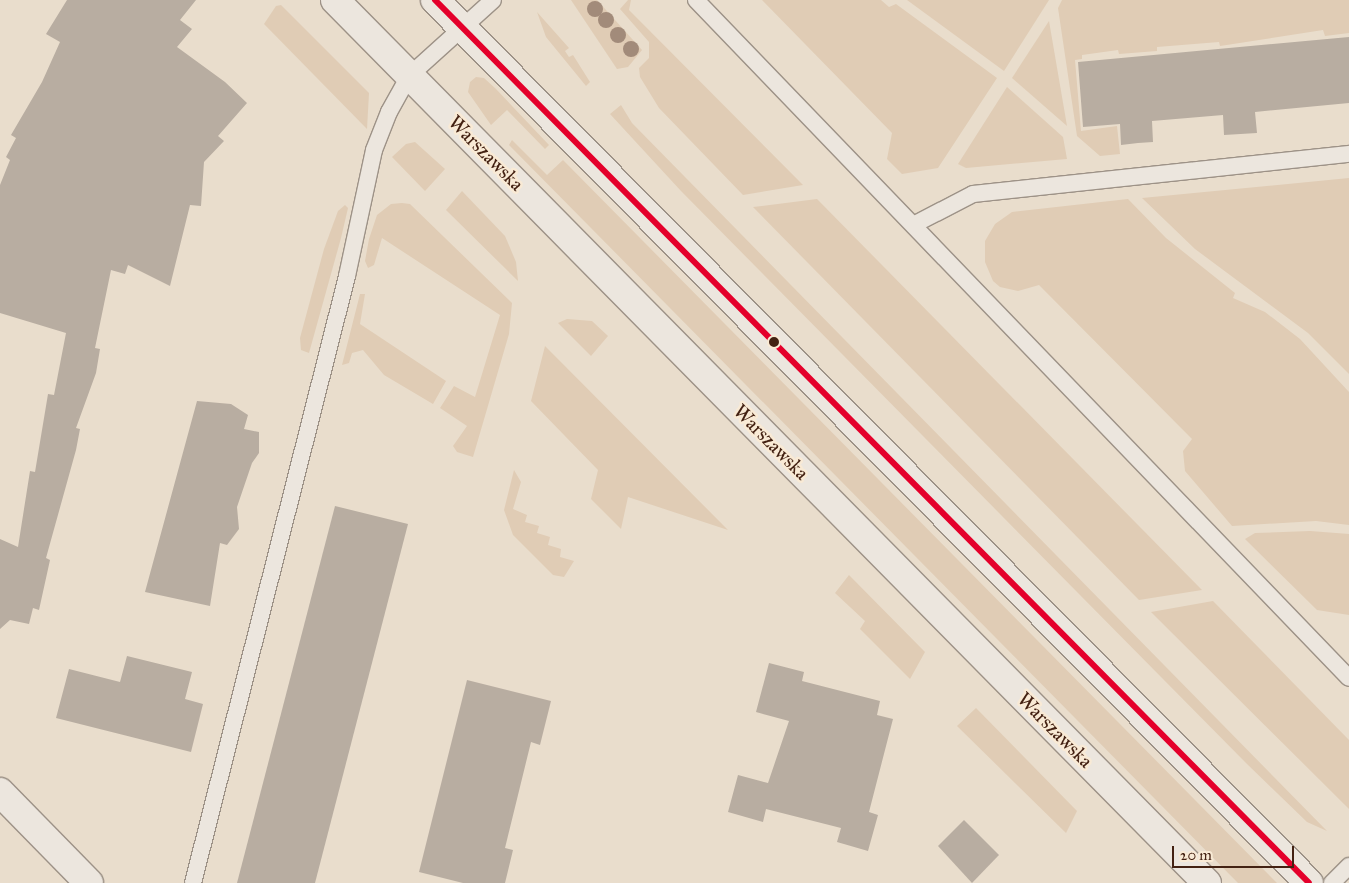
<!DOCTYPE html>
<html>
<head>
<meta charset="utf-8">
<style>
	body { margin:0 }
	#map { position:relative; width:1349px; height:883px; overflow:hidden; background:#e9ddcc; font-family:"IM FELL Great Primer",serif }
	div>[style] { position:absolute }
	.green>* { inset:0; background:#e0ccb5 }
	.building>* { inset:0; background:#b8ada1 }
	.roads { filter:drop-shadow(1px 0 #9d9287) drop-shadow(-1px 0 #9d9287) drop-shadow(0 1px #9d9287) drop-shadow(0 -1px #9d9287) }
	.lane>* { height:16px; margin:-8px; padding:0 8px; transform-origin:8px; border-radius:8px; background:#ece6de }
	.street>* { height:28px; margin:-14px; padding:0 14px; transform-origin:14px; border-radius:14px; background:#ece6de }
	.secondary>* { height:28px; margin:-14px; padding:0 14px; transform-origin:14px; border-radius:14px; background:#ece6de }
	.bus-1>* { height:6px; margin:-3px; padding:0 3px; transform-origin:3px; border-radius:3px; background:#e4002b }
	.trees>* { width:16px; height:16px; margin:-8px; border-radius:50%; background:#a28b7a }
	.dots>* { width:14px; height:14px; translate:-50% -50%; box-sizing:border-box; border:2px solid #f9ead5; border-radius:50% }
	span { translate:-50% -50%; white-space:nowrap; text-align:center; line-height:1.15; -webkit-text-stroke:5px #f9ead5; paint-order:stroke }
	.street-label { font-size:20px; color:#432112 }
	.scale { position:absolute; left:1172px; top:846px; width:122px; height:22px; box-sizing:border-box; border:2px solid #432112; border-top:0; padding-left:6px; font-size:15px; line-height:18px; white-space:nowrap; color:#432112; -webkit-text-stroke:4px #f9ead5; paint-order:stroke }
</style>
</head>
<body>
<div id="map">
	<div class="green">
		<i style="clip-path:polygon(571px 0,597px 0,642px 50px,628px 67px,617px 69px)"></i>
		<i style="clip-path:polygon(628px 0,631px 0,629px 10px,803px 185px,743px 195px,659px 108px,640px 77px,639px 68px,649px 58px,649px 42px,620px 9px)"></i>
		<i style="clip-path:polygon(762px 0,881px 0,889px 7px,896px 4px,997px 78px,938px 168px,902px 174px,887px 159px,892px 133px)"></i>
		<i style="clip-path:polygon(907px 0,1049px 0,1004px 71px)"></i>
		<i style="clip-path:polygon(1062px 0,1349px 0,1349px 33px,1325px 36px,1323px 30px,1220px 46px,1219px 42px,1157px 47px,1157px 51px,1119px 54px,1118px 50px,1082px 55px,1082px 59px,1075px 60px,1081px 131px,1117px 126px,1120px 154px,1100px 156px,1077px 136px,1058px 8px)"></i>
		<i style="clip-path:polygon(281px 5px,369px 93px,367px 129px,264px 24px,276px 6px)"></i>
		<i style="clip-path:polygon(537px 12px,569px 48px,565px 51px,569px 57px,573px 55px,590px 82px,586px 86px,546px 37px)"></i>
		<i style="clip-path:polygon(1049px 21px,1067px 126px,1012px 78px)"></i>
		<i style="clip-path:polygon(476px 77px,484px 78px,496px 89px,549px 145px,545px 149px,507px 110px,491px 125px,468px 92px,470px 82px)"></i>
		<i style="clip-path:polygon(1007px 87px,1063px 137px,1067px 159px,966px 168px,958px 164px)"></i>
		<i style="clip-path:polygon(621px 105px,632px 123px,1327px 831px,1307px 822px,1246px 763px,681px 191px,610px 114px)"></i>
		<i style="clip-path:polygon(512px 140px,547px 175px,563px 160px,1277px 883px,1238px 883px,509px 145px)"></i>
		<i style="clip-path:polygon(415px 142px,445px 169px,425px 191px,392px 157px,406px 144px)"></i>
		<i style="clip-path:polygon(1349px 178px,1349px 374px,1308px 333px,1195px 249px,1142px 198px)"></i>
		<i style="clip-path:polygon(462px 191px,505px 236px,516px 262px,518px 281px,446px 210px)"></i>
		<i style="clip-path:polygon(817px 199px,1202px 590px,1139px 600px,753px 207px)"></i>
		<i style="clip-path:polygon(1128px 199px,1166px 238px,1235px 293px,1233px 298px,1265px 312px,1300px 339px,1349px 392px,1349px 525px,1316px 521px,1232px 526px,1185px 471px,1183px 451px,1192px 439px,1039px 285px,1018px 291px,1000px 287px,993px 281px,985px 262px,985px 241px,995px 224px,1012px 212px)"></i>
		<i style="clip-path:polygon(402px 203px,410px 204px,512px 303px,509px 334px,473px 457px,457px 452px,453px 446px,467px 426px,440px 408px,454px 386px,475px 397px,500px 315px,382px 238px,374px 265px,368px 268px,365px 261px,369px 239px,377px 215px,391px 204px)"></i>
		<i style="clip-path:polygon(345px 205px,348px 208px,341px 238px,309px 353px,301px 350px,300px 338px,324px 249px,338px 211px)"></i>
		<i style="clip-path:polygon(360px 294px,365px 294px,360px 324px,446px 381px,433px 404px,384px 375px,363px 350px,352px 353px,349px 363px,342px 365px)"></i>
		<i style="clip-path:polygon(567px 319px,592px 321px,608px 336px,591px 356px,558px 323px)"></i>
		<i style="clip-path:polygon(545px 346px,728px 530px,628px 497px,621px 529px,591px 499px,598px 470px,531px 401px)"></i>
		<i style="clip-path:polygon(514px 470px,521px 482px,513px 509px,527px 515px,525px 522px,539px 526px,537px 533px,550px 537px,548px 545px,561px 549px,560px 557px,574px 561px,564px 577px,553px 575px,513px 535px,504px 510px)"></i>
		<i style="clip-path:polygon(1310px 531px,1349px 534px,1349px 615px,1317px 610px,1245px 539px,1255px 533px)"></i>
		<i style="clip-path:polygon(849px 575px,925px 652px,910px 679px,860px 629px,865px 621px,835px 593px)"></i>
		<i style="clip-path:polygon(1213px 601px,1349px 740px,1349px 809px,1151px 612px)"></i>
		<i style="clip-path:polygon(976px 708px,1077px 811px,1066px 833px,957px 726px)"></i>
	</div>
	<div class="building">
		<i style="clip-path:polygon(67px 0,196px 0,180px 20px,192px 29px,177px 47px,225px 82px,247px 103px,218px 136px,224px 141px,204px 162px,201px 206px,190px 205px,170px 286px,128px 265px,125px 274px,111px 270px,95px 348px,100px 349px,96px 373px,76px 428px,80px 429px,76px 450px,46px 558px,50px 560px,39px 610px,33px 608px,29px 624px,10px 620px,0 629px,0 539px,18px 547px,30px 471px,35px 472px,48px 394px,54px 395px,66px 333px,0 313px,0 185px,10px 160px,6px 157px,16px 138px,11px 135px,42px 82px,60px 42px,46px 34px)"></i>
		<i style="clip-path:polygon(1349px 37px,1349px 103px,1255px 112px,1257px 133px,1224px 135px,1223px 115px,1152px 121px,1153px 142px,1138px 143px,1121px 145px,1120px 124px,1083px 127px,1078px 62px)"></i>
		<i style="clip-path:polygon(197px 401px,231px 404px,248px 415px,244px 429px,259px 432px,259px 453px,252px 463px,237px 507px,239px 529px,227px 545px,220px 543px,210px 606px,145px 592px)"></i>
		<i style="clip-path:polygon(335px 506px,408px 524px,315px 883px,237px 883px)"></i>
		<i style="clip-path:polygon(127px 656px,192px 672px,185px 699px,203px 704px,191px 752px,56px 718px,69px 669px,120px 682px)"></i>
		<i style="clip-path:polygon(769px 663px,804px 672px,802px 681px,880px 701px,877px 715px,893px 719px,869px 812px,878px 815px,868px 851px,837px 842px,841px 828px,766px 809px,763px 822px,728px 812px,738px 775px,768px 783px,789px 721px,756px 712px)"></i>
		<i style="clip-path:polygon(467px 680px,551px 701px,540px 745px,531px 742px,505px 848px,513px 850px,505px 883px,463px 883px,419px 872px)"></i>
		<i style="clip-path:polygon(964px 820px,999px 855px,972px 883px,938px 846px)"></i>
	</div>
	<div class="roads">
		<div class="lane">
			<i style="left:696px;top:0;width:941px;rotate:46.08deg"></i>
			<i style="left:915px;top:224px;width:65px;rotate:-27.3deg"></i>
			<i style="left:973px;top:194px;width:378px;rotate:-6.1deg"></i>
			<i style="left:193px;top:883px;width:626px;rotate:-75.76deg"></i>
			<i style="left:347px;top:276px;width:129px;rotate:-77.9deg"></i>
			<i style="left:374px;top:150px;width:41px;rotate:-68.5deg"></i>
			<i style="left:389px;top:112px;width:41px;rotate:-60.9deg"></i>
			<i style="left:409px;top:76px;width:113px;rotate:-42.1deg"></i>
			<i style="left:1332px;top:883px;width:24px;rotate:-45deg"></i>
		</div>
		<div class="street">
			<i style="left:0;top:792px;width:127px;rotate:45.6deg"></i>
		</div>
		<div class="secondary">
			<i style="left:335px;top:0;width:1241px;rotate:45.36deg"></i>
			<i style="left:435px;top:0;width:1242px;rotate:45.29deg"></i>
		</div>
	</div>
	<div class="bus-1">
		<i style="left:435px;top:0;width:1242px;rotate:45.29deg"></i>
	</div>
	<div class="trees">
		<i style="left:595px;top:9px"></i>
		<i style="left:606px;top:20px"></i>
		<i style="left:618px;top:35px"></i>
		<i style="left:631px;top:49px"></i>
	</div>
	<div class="dots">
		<i style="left:774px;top:342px;background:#432112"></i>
	</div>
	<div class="street-label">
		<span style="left:486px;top:153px;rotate:45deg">Warszawska</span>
		<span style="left:771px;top:442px;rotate:45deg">Warszawska</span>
		<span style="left:1055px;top:730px;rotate:45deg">Warszawska</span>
	</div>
	<div class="scale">20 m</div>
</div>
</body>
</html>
